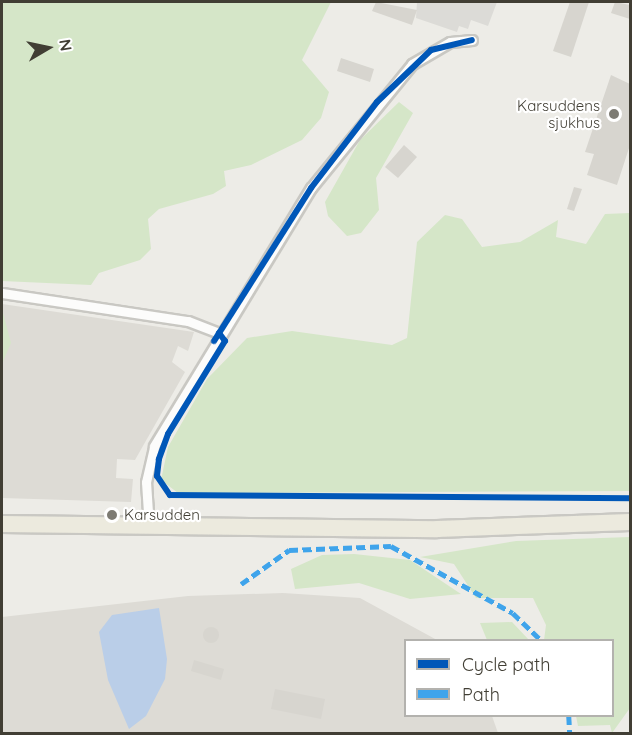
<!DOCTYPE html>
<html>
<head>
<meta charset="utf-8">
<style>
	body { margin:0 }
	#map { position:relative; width:632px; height:735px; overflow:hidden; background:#edece7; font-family:Quicksand,sans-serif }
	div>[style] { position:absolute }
	.industrial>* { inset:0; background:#dddbd5 }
	.green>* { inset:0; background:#d5e6c8 }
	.parking>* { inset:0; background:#dcdbd7 }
	.water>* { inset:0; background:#bacee8 }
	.building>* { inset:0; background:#d7d5cf }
	.round { border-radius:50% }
	.roads { filter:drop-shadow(2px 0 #c9c8c3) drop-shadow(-2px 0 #c9c8c3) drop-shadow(0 2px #c9c8c3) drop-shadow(0 -2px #c9c8c3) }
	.minor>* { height:9px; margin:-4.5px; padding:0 4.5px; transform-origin:4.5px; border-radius:4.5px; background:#fcfcfb }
	.trunk>* { height:16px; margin:-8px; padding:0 8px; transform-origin:8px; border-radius:8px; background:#eceade }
	.quiet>* { height:4.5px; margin-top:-2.25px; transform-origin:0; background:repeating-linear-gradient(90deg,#3fa4eb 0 9px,transparent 0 13.5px) }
	.cycleway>* { height:6px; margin:-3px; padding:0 3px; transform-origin:3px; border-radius:3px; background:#0057b8 }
	.dots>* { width:16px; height:16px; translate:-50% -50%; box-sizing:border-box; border:3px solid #fff; border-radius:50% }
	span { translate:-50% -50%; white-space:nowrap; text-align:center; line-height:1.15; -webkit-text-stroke:4.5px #fff; paint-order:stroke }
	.poi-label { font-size:15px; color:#413e34 }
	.right { translate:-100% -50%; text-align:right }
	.left { translate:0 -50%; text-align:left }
	.frame { position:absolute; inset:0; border:3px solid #413e34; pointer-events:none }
	.legend { position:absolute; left:404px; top:639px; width:210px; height:78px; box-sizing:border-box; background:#fff; border:2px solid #b3b2ae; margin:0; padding:8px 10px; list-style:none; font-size:18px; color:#413e34 }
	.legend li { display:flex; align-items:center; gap:12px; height:30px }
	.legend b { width:30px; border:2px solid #b3b2ae }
	.north { position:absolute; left:18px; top:18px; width:60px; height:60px; -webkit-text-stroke:4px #fff; paint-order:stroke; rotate:81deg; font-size:16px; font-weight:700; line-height:24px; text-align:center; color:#413e34 }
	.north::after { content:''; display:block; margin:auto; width:21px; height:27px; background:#413e34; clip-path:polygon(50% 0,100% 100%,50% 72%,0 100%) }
</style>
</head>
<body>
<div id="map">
	<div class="industrial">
		<i style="clip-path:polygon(2px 304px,194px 332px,188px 351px,178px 346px,172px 362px,185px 372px,135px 460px,117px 459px,116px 478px,133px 479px,131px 502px,2px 498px)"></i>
		<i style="clip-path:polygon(283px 593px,360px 598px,437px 640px,406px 640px,406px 716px,492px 716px,498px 733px,2px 733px,2px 617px,188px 596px)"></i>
	</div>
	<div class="green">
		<i style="clip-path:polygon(2px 2px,331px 2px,302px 60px,329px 92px,321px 118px,302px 140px,251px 165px,224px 171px,226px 186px,213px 194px,159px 209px,148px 219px,151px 249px,140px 260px,99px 273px,91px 285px,2px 281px)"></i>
		<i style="clip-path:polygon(399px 102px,413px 113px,376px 178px,379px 210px,361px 233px,347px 236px,328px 216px,325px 202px,360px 140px)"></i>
		<i style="clip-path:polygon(630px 213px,630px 491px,178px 493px,161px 480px,168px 447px,207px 379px,247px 338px,292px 331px,392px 345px,407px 338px,417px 242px,445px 215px,462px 219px,482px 247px,520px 242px,558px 220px,556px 237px,586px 244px,605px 214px)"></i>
		<i style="clip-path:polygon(2px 309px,11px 343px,2px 364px)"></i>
		<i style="clip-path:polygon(630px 537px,630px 708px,612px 733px,610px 725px,578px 726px,576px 716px,612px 716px,612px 640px,544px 640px,546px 625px,533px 598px,476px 598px,454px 564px,420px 557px,516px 541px)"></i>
		<i style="clip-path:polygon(354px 554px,410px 560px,461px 594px,410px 599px,359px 583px,295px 589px,291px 569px,322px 555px)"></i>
		<i style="clip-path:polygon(512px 622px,529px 640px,487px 640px,480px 623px)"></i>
	</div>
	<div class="parking">
		<i style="clip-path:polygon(417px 2px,497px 2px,488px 26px,471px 20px,468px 29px,459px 26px,457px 32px,416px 18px)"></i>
	</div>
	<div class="water">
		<i style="clip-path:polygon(159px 608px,167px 659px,165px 679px,146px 716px,129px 729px,108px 680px,99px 632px,112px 615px)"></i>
	</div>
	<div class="building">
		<i style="clip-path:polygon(376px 2px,417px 10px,412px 25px,372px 11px)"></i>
		<i style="clip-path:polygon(570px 2px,589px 2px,571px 57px,553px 51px)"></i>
		<i style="clip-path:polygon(615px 2px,630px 5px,630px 19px,611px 13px)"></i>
		<i style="clip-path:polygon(341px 58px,374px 69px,370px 82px,337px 71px)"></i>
		<i style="clip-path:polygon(611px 75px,630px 84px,630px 145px,617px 185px,587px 175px,594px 154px,585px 152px)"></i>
		<i style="clip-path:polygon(404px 145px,417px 157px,398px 178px,385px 167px)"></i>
		<i style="clip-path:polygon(574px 187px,582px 189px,574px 211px,567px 209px)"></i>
		<i class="round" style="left:203px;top:627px;width:16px;height:16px"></i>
		<i style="clip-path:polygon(194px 660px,224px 669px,221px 680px,191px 671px)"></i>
		<i style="clip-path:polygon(275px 689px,325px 699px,321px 719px,271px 709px)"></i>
	</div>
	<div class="roads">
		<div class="minor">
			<i style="left:2px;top:293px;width:188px;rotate:8.6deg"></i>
			<i style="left:188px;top:321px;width:33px;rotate:21deg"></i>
			<i style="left:149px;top:528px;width:46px;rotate:-93.7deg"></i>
			<i style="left:146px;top:482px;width:37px;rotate:-77deg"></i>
			<i style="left:154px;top:446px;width:302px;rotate:-58.7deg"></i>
			<i style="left:311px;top:188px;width:160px;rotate:-50.8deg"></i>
			<i style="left:412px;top:64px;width:44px;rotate:-30.1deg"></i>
			<i style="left:450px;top:42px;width:22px;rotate:-5deg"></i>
		</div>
		<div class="trunk">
			<i style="left:2px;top:524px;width:435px;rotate:0.7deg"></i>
			<i style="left:437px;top:529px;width:193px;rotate:-2.1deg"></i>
		</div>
	</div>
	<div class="quiet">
		<i style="left:241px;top:584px;width:59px;rotate:-35.3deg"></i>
		<i style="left:289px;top:550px;width:102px;rotate:-2.2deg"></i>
		<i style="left:391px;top:546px;width:139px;rotate:28.8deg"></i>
		<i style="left:513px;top:613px;width:39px;rotate:44deg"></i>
		<i style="left:569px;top:716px;width:18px;rotate:87deg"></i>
	</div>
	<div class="cycleway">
		<i style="left:219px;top:333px;width:10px;rotate:53deg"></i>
		<i style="left:225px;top:341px;width:109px;rotate:121.5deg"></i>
		<i style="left:168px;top:434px;width:27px;rotate:110deg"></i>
		<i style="left:159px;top:459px;width:17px;rotate:97deg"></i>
		<i style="left:157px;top:476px;width:23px;rotate:56deg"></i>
		<i style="left:170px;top:495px;width:460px;rotate:0.4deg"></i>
		<i style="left:214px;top:341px;width:181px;rotate:-57.6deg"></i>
		<i style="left:311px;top:188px;width:108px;rotate:-52.5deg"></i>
		<i style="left:377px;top:102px;width:75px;rotate:-43.9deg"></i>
		<i style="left:431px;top:50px;width:42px;rotate:-13.7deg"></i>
	</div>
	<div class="dots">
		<i style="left:614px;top:114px;background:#7d7b73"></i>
		<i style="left:112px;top:515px;background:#7d7b73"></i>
	</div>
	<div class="poi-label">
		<span class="right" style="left:600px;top:114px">Karsuddens<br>sjukhus</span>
		<span class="left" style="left:124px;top:515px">Karsudden</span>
	</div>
	<div class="frame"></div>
	<ul class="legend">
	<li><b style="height:8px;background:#0057b8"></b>Cycle path</li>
	<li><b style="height:8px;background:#3fa4eb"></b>Path</li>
	</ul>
	<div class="north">N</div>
</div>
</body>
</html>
